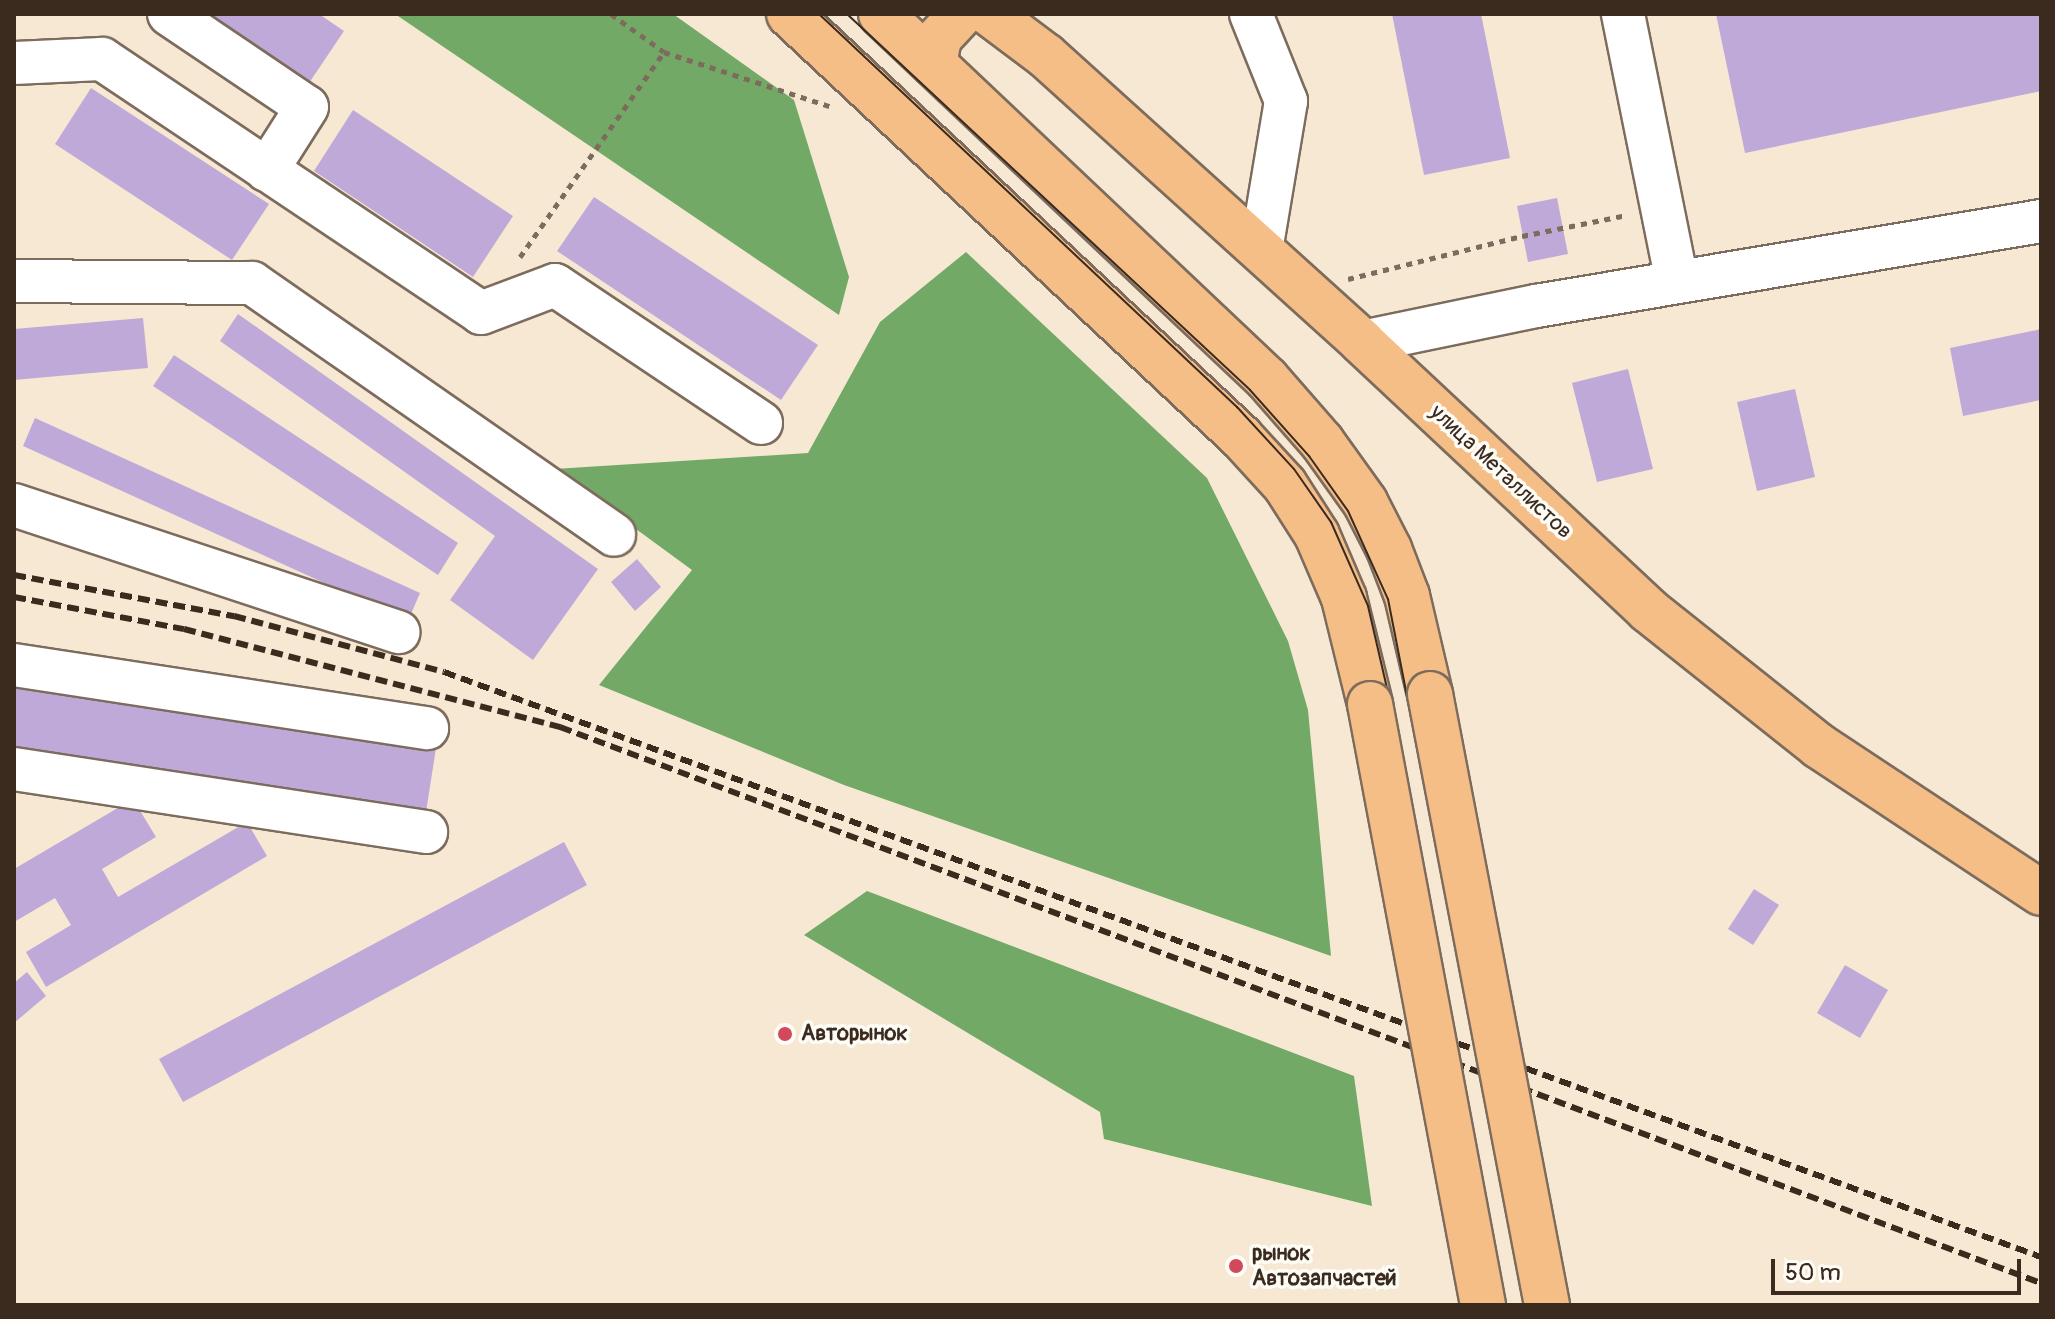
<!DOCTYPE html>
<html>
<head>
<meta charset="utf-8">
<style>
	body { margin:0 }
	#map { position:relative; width:2055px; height:1319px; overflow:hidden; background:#f7e8d3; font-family:Pangolin,sans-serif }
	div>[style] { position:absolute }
	.forest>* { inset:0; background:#72a966 }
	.building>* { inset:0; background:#bfa9d8 }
	.path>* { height:5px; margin-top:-2.5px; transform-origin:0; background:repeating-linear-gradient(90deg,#7d6c5d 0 6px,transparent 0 12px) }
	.roads { filter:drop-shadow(2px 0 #7d6c5d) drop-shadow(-2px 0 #7d6c5d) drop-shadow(0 2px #7d6c5d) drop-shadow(0 -2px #7d6c5d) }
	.minor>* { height:42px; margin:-21px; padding:0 21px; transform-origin:21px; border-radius:21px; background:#fff }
	.major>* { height:44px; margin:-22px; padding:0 22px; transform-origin:22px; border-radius:22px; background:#f6be87 }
	.tram>* { height:2px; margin:-1px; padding:0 1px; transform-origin:1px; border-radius:1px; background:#3b2a1e }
	.rail>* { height:6px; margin-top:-3px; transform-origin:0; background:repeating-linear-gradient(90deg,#3b2a1e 0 12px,transparent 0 18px) }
	.bridges { filter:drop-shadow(2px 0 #7d6c5d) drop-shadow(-2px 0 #7d6c5d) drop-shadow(0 2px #7d6c5d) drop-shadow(0 -2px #7d6c5d) }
	.major-bridge>* { height:44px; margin:-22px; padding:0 22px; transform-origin:22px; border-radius:22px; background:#f6be87 }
	.dots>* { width:22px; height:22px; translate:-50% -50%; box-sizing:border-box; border:4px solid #fdfcf7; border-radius:50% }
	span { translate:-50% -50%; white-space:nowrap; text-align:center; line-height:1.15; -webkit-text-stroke:7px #fdfcf7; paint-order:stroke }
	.street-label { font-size:22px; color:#3b2a1e }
	.poi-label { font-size:22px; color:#3b2a1e; font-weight:700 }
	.left { translate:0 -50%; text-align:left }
	.frame { position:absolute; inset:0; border:16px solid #3b2a1e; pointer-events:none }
	.scale { position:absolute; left:1771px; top:1259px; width:250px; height:36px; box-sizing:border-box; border:4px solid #3b2a1e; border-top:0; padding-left:10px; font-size:24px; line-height:28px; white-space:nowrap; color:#3b2a1e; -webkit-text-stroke:6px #fdfcf7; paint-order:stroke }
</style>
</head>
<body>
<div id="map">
	<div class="forest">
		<i style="clip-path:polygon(395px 14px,673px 14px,794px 100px,849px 277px,839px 315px)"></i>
		<i style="clip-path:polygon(966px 252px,1207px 478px,1288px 641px,1308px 710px,1331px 956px,844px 785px,599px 685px,692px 570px,554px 469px,808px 453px,880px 322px)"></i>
		<i style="clip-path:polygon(867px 891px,1354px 1076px,1372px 1206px,1104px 1139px,1100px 1112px,804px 935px)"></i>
	</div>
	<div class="building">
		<i style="clip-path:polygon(200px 14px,319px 14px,344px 31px,307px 86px)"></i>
		<i style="clip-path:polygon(1392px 14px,1481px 14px,1510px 158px,1424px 175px)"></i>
		<i style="clip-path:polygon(1716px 14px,2041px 14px,2041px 91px,1745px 153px)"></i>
		<i style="clip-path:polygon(91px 88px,269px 204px,232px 260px,55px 144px)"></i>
		<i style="clip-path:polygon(353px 110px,513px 216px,473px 277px,314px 171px)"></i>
		<i style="clip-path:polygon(594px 197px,818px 345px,781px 400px,557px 251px)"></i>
		<i style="clip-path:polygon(1557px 198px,1568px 254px,1528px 262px,1517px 206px)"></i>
		<i style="clip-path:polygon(238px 314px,598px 569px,533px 660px,450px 600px,495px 536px,220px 341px)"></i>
		<i style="clip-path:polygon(143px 318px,148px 368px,14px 380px,14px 329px)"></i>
		<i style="clip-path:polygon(2041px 329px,2041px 400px,1963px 416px,1950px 348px)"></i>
		<i style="clip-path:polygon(174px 355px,458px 543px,438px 575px,153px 386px)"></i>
		<i style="clip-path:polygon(1628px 369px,1653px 469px,1597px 482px,1572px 383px)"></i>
		<i style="clip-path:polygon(1795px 389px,1815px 477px,1757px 491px,1737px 402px)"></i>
		<i style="clip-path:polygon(35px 418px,420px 593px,408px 621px,23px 446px)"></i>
		<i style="clip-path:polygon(637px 559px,661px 587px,635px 611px,611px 582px)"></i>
		<i style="clip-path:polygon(14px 683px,436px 748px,426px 812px,14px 748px)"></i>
		<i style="clip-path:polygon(133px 799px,156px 837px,102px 869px,118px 897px,247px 822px,267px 856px,46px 987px,26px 952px,71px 925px,55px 898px,14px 922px,14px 869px)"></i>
		<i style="clip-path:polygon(564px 842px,587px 885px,183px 1102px,159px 1059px)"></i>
		<i style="clip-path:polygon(1754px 889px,1779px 905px,1753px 945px,1728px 929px)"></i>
		<i style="clip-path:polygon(1845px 965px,1888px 990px,1860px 1038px,1817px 1013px)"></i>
		<i style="clip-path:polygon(27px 972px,46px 996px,14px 1023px,14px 983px)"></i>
	</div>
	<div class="path">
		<i style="left:611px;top:14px;width:65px;rotate:35.6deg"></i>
		<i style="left:664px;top:52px;width:174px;rotate:18.1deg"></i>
		<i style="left:520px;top:257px;width:251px;rotate:-54.9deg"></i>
		<i style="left:1348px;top:279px;width:179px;rotate:-13.9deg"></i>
		<i style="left:1522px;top:236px;width:107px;rotate:-11.3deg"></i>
	</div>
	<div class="roads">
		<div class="minor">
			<i style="left:169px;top:14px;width:166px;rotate:34deg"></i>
			<i style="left:307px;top:107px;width:75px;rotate:122.4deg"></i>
			<i style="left:1251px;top:14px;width:94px;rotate:68.1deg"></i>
			<i style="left:1286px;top:101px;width:152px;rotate:99.5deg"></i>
			<i style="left:1623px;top:14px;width:273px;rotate:78.6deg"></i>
			<i style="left:14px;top:63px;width:88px;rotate:-2.6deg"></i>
			<i style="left:102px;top:59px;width:456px;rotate:33.8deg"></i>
			<i style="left:481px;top:313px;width:79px;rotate:-20.7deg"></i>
			<i style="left:555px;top:285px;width:248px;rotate:33.8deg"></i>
			<i style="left:14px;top:281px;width:238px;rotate:0.5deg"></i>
			<i style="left:252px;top:283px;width:441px;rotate:34.8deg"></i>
			<i style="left:1362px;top:342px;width:178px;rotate:-11.7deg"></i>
			<i style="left:1536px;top:306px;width:512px;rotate:-9.55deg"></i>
			<i style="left:14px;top:505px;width:405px;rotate:18.3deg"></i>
			<i style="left:14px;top:665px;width:418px;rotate:8.7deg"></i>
			<i style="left:14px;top:769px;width:417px;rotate:8.7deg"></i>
		</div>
		<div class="major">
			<i style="left:789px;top:14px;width:619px;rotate:43.1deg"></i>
			<i style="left:1241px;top:437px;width:65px;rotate:47.5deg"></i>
			<i style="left:1285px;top:485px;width:59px;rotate:57.4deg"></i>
			<i style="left:1317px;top:535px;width:69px;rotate:66.8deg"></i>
			<i style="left:1344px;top:598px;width:109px;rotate:76.2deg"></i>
			<i style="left:881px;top:14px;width:531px;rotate:43.4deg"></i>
			<i style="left:1267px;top:379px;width:84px;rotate:48.9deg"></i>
			<i style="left:1322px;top:442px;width:74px;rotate:54.4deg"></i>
			<i style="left:1365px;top:502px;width:53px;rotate:62.9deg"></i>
			<i style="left:1389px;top:549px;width:50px;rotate:69deg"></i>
			<i style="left:1407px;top:596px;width:101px;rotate:76.8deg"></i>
			<i style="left:990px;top:14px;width:70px;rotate:36.9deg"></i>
			<i style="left:1046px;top:56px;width:426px;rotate:42.1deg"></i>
			<i style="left:1362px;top:342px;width:392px;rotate:43.1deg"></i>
			<i style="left:1648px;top:610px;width:218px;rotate:38.5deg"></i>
			<i style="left:1819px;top:746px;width:266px;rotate:33.5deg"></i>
			<i style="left:934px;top:64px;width:26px;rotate:-79deg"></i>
			<i style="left:939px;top:38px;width:33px;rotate:-47deg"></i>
		</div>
	</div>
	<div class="tram">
		<i style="left:819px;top:14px;width:574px;rotate:43.23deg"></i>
		<i style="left:1237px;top:407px;width:84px;rotate:47.4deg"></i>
		<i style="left:1294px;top:469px;width:65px;rotate:55.1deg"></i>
		<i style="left:1331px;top:522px;width:92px;rotate:66.2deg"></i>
		<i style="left:1368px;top:606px;width:98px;rotate:77deg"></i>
		<i style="left:1390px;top:701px;width:615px;rotate:79.31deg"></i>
		<i style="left:847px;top:14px;width:551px;rotate:43.01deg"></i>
		<i style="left:1250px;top:390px;width:89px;rotate:48.2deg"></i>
		<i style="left:1309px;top:456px;width:67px;rotate:54.7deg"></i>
		<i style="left:1348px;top:511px;width:97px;rotate:65.6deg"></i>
		<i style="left:1388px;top:599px;width:719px;rotate:78.94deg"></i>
	</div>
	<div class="rail">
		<i style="left:14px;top:575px;width:224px;rotate:10.6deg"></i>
		<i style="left:234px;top:616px;width:217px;rotate:14.9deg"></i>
		<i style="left:444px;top:672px;width:1701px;rotate:20.12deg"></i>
		<i style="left:14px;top:597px;width:173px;rotate:10.7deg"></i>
		<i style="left:184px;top:629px;width:389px;rotate:14.6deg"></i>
		<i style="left:560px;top:727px;width:1582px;rotate:20.58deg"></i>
	</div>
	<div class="bridges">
		<div class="major-bridge">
			<i style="left:1430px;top:694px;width:622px;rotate:79.16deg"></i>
			<i style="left:1370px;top:704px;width:612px;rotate:79.35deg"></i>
		</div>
	</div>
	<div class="dots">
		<i style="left:785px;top:1034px;background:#d1495b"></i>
		<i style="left:1236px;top:1266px;background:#d1495b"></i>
	</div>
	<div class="street-label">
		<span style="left:1501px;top:472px;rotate:43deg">улица Металлистов</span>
	</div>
	<div class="poi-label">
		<span class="left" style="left:801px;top:1034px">Авторынок</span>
		<span class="left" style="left:1252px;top:1266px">рынок<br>Автозапчастей</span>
	</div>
	<div class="frame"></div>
	<div class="scale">50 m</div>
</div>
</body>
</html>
